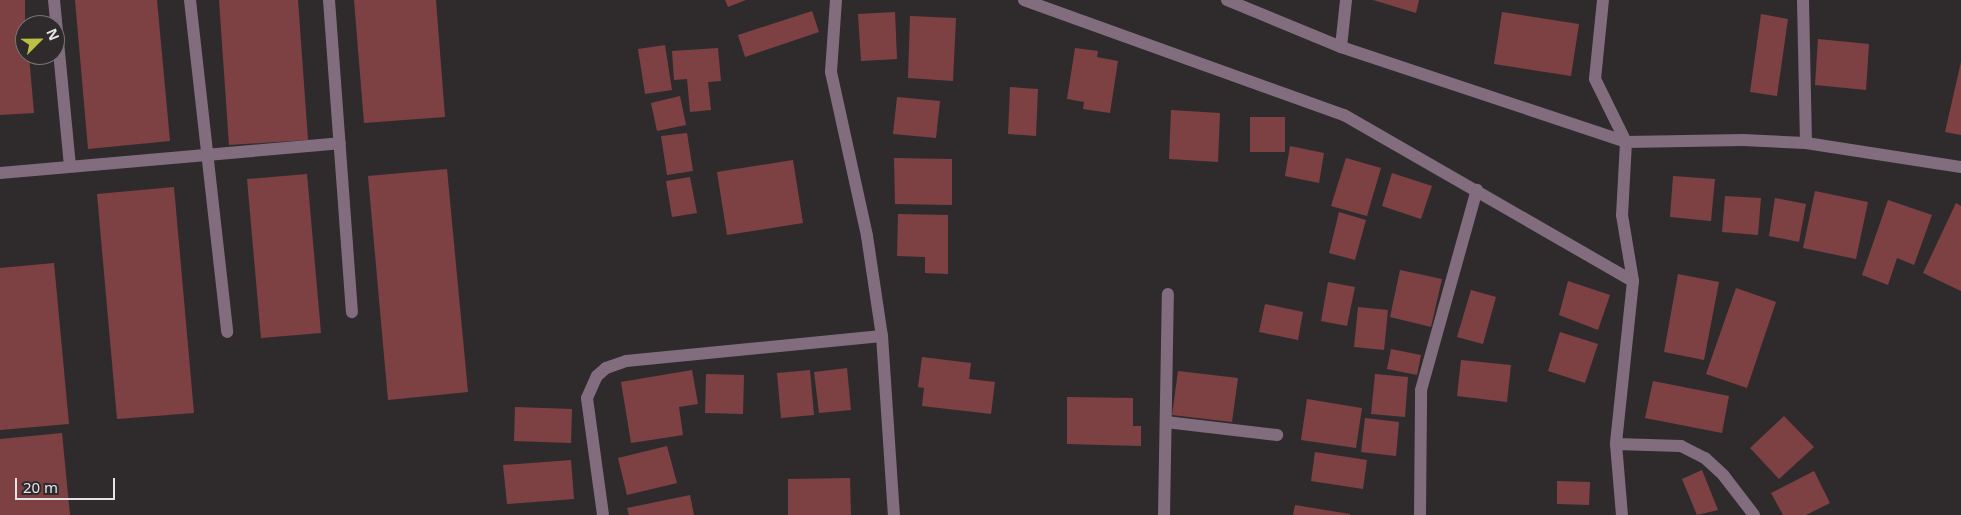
<!DOCTYPE html>
<html>
<head>
<meta charset="utf-8">
<style>
	body { margin:0 }
	#map { position:relative; width:1961px; height:515px; overflow:hidden; background:#2f2b2d; font-family:"Noto Sans",sans-serif }
	div>[style] { position:absolute }
	.building>* { inset:0; background:#7d4144 }
	.minor>* { height:12px; margin:-6px; padding:0 6px; transform-origin:6px; border-radius:6px; background:#826d7f }
	span { translate:-50% -50%; white-space:nowrap; text-align:center; line-height:1.15; -webkit-text-stroke:4px #2f2b2d; paint-order:stroke }
	.north { position:absolute; left:15px; top:15px; width:50px; height:50px; box-sizing:border-box; background:#2f2b2d; border:1px solid #787576; border-radius:50%; rotate:67deg; font-size:14px; font-weight:700; line-height:20px; text-align:center; color:#e6e3e4 }
	.north::after { content:''; display:block; margin:auto; width:18px; height:22px; background:#bbc045; clip-path:polygon(50% 0,100% 100%,50% 72%,0 100%) }
	.scale { position:absolute; left:15px; top:478px; width:100px; height:22px; box-sizing:border-box; border:2px solid #e6e3e4; border-top:0; padding-left:6px; font-size:15px; line-height:18px; white-space:nowrap; color:#e6e3e4; -webkit-text-stroke:4px #2f2b2d; paint-order:stroke }
</style>
</head>
<body>
<div id="map">
	<div class="building">
		<i style="clip-path:polygon(0 0,25px 0,25px 55px,29px 55px,34px 113px,0 115px)"></i>
		<i style="clip-path:polygon(75px 0,157px 0,170px 141px,88px 149px)"></i>
		<i style="clip-path:polygon(219px 0,298px 0,308px 140px,229px 145px)"></i>
		<i style="clip-path:polygon(354px 0,436px 0,445px 117px,364px 123px)"></i>
		<i style="clip-path:polygon(725px 0,746px 0,728px 7px)"></i>
		<i style="clip-path:polygon(1373px 0,1419px 0,1416px 13px)"></i>
		<i style="clip-path:polygon(812px 11px,819px 32px,745px 57px,738px 35px)"></i>
		<i style="clip-path:polygon(895px 12px,897px 59px,861px 61px,858px 14px)"></i>
		<i style="clip-path:polygon(1502px 12px,1579px 24px,1571px 76px,1494px 64px)"></i>
		<i style="clip-path:polygon(1761px 14px,1788px 19px,1777px 96px,1750px 92px)"></i>
		<i style="clip-path:polygon(910px 16px,956px 18px,953px 81px,908px 78px)"></i>
		<i style="clip-path:polygon(1818px 39px,1869px 44px,1866px 90px,1815px 85px)"></i>
		<i style="clip-path:polygon(665px 45px,672px 90px,645px 94px,638px 49px)"></i>
		<i style="clip-path:polygon(718px 48px,721px 81px,708px 82px,711px 110px,690px 112px,687px 79px,674px 80px,672px 51px)"></i>
		<i style="clip-path:polygon(1075px 48px,1098px 51px,1097px 57px,1118px 61px,1110px 113px,1083px 109px,1084px 102px,1067px 99px)"></i>
		<i style="clip-path:polygon(1961px 62px,1961px 135px,1945px 132px)"></i>
		<i style="clip-path:polygon(1010px 87px,1038px 89px,1036px 136px,1008px 134px)"></i>
		<i style="clip-path:polygon(680px 96px,686px 125px,657px 131px,651px 103px)"></i>
		<i style="clip-path:polygon(897px 97px,940px 101px,936px 138px,893px 134px)"></i>
		<i style="clip-path:polygon(1171px 110px,1220px 113px,1218px 162px,1169px 159px)"></i>
		<i style="clip-path:polygon(1250px 117px,1285px 117px,1285px 152px,1250px 152px)"></i>
		<i style="clip-path:polygon(687px 133px,693px 171px,667px 175px,661px 136px)"></i>
		<i style="clip-path:polygon(1290px 146px,1324px 153px,1319px 183px,1285px 176px)"></i>
		<i style="clip-path:polygon(894px 158px,952px 159px,952px 205px,895px 204px)"></i>
		<i style="clip-path:polygon(1346px 158px,1381px 168px,1367px 216px,1331px 206px)"></i>
		<i style="clip-path:polygon(793px 160px,803px 223px,727px 235px,717px 172px)"></i>
		<i style="clip-path:polygon(447px 169px,468px 392px,388px 400px,368px 176px)"></i>
		<i style="clip-path:polygon(1392px 173px,1432px 186px,1421px 219px,1382px 206px)"></i>
		<i style="clip-path:polygon(307px 174px,321px 333px,261px 338px,247px 179px)"></i>
		<i style="clip-path:polygon(1673px 176px,1715px 179px,1711px 221px,1670px 217px)"></i>
		<i style="clip-path:polygon(690px 177px,697px 213px,672px 217px,666px 181px)"></i>
		<i style="clip-path:polygon(174px 187px,194px 413px,117px 419px,97px 194px)"></i>
		<i style="clip-path:polygon(1815px 191px,1868px 202px,1856px 259px,1803px 248px)"></i>
		<i style="clip-path:polygon(1725px 196px,1761px 198px,1758px 235px,1722px 232px)"></i>
		<i style="clip-path:polygon(1775px 198px,1806px 204px,1799px 242px,1769px 236px)"></i>
		<i style="clip-path:polygon(1888px 200px,1932px 215px,1914px 265px,1897px 258px,1888px 285px,1862px 275px)"></i>
		<i style="clip-path:polygon(1956px 203px,1961px 206px,1961px 291px,1923px 273px)"></i>
		<i style="clip-path:polygon(1339px 212px,1366px 220px,1355px 260px,1329px 253px)"></i>
		<i style="clip-path:polygon(898px 214px,948px 215px,948px 274px,925px 273px,925px 257px,897px 256px)"></i>
		<i style="clip-path:polygon(54px 263px,69px 424px,0 430px,0 268px)"></i>
		<i style="clip-path:polygon(1400px 270px,1442px 279px,1431px 327px,1390px 317px)"></i>
		<i style="clip-path:polygon(1678px 274px,1719px 282px,1704px 360px,1664px 352px)"></i>
		<i style="clip-path:polygon(1568px 281px,1610px 295px,1598px 330px,1559px 315px)"></i>
		<i style="clip-path:polygon(1328px 282px,1355px 287px,1347px 326px,1321px 321px)"></i>
		<i style="clip-path:polygon(1736px 288px,1776px 302px,1747px 388px,1706px 374px)"></i>
		<i style="clip-path:polygon(1471px 290px,1496px 297px,1483px 344px,1457px 337px)"></i>
		<i style="clip-path:polygon(1265px 304px,1303px 312px,1298px 340px,1259px 332px)"></i>
		<i style="clip-path:polygon(1358px 307px,1388px 310px,1384px 350px,1354px 347px)"></i>
		<i style="clip-path:polygon(1560px 332px,1598px 344px,1585px 383px,1548px 371px)"></i>
		<i style="clip-path:polygon(1391px 349px,1421px 355px,1417px 375px,1387px 369px)"></i>
		<i style="clip-path:polygon(922px 357px,971px 363px,969px 379px,995px 382px,991px 414px,922px 406px,924px 388px,918px 387px)"></i>
		<i style="clip-path:polygon(1461px 360px,1511px 365px,1507px 402px,1457px 396px)"></i>
		<i style="clip-path:polygon(847px 368px,851px 410px,819px 413px,814px 372px)"></i>
		<i style="clip-path:polygon(692px 370px,698px 404px,679px 407px,683px 435px,631px 443px,621px 382px)"></i>
		<i style="clip-path:polygon(810px 370px,814px 415px,781px 418px,777px 373px)"></i>
		<i style="clip-path:polygon(1178px 371px,1238px 378px,1232px 422px,1172px 415px)"></i>
		<i style="clip-path:polygon(706px 374px,744px 375px,743px 414px,705px 413px)"></i>
		<i style="clip-path:polygon(1375px 374px,1408px 377px,1405px 417px,1371px 414px)"></i>
		<i style="clip-path:polygon(1653px 381px,1729px 396px,1722px 433px,1645px 418px)"></i>
		<i style="clip-path:polygon(1067px 397px,1133px 398px,1133px 426px,1141px 426px,1141px 446px,1067px 444px)"></i>
		<i style="clip-path:polygon(1307px 399px,1362px 408px,1356px 448px,1301px 440px)"></i>
		<i style="clip-path:polygon(515px 407px,572px 409px,571px 443px,514px 441px)"></i>
		<i style="clip-path:polygon(1784px 416px,1814px 447px,1779px 479px,1750px 448px)"></i>
		<i style="clip-path:polygon(1365px 418px,1399px 422px,1396px 456px,1361px 452px)"></i>
		<i style="clip-path:polygon(62px 433px,70px 515px,0 515px,0 439px)"></i>
		<i style="clip-path:polygon(667px 446px,677px 483px,627px 495px,618px 458px)"></i>
		<i style="clip-path:polygon(1315px 452px,1367px 460px,1363px 489px,1311px 481px)"></i>
		<i style="clip-path:polygon(571px 460px,574px 499px,507px 504px,503px 465px)"></i>
		<i style="clip-path:polygon(1702px 470px,1718px 510px,1697px 515px,1682px 479px)"></i>
		<i style="clip-path:polygon(1814px 471px,1830px 503px,1806px 515px,1783px 515px,1771px 493px)"></i>
		<i style="clip-path:polygon(850px 478px,851px 515px,788px 515px,788px 479px)"></i>
		<i style="clip-path:polygon(1557px 481px,1590px 482px,1589px 505px,1557px 504px)"></i>
		<i style="clip-path:polygon(690px 495px,694px 515px,629px 515px,627px 508px)"></i>
		<i style="clip-path:polygon(1295px 505px,1350px 514px,1350px 515px,1293px 515px)"></i>
	</div>
	<div class="minor">
		<i style="left:54px;top:0;width:167px;rotate:84.5deg"></i>
		<i style="left:190px;top:0;width:334px;rotate:83.6deg"></i>
		<i style="left:329px;top:0;width:313px;rotate:85.8deg"></i>
		<i style="left:836px;top:0;width:72px;rotate:94deg"></i>
		<i style="left:831px;top:72px;width:168px;rotate:77.6deg"></i>
		<i style="left:867px;top:236px;width:101px;rotate:81.5deg"></i>
		<i style="left:882px;top:336px;width:179px;rotate:86.2deg"></i>
		<i style="left:1024px;top:0;width:340px;rotate:19.8deg"></i>
		<i style="left:1344px;top:115px;width:333px;rotate:29.9deg"></i>
		<i style="left:1227px;top:0;width:123px;rotate:22.4deg"></i>
		<i style="left:1341px;top:47px;width:300px;rotate:18.4deg"></i>
		<i style="left:1626px;top:142px;width:117px;rotate:-1deg"></i>
		<i style="left:1743px;top:140px;width:63px;rotate:2.7deg"></i>
		<i style="left:1806px;top:143px;width:157px;rotate:8.8deg"></i>
		<i style="left:1603px;top:0;width:79px;rotate:95.8deg"></i>
		<i style="left:1595px;top:79px;width:70px;rotate:63.8deg"></i>
		<i style="left:1626px;top:142px;width:73px;rotate:93.1deg"></i>
		<i style="left:1622px;top:215px;width:67px;rotate:80.5deg"></i>
		<i style="left:1633px;top:281px;width:164px;rotate:96deg"></i>
		<i style="left:1616px;top:444px;width:71px;rotate:85.2deg"></i>
		<i style="left:1803px;top:0;width:143px;rotate:88.8deg"></i>
		<i style="left:1341px;top:47px;width:47px;rotate:-83.9deg"></i>
		<i style="left:0;top:173px;width:341px;rotate:-5deg"></i>
		<i style="left:1166px;top:422px;width:112px;rotate:6.7deg"></i>
		<i style="left:1616px;top:444px;width:65px;rotate:1.8deg"></i>
		<i style="left:1681px;top:446px;width:27px;rotate:27deg"></i>
		<i style="left:1705px;top:458px;width:26px;rotate:43deg"></i>
		<i style="left:1724px;top:476px;width:49px;rotate:52.4deg"></i>
		<i style="left:603px;top:515px;width:118px;rotate:-97.8deg"></i>
		<i style="left:587px;top:398px;width:24px;rotate:-66deg"></i>
		<i style="left:597px;top:376px;width:12px;rotate:-42deg"></i>
		<i style="left:606px;top:368px;width:21px;rotate:-19deg"></i>
		<i style="left:626px;top:361px;width:257px;rotate:-5.6deg"></i>
		<i style="left:1164px;top:515px;width:221px;rotate:-89deg"></i>
		<i style="left:1420px;top:515px;width:125px;rotate:-89.5deg"></i>
		<i style="left:1421px;top:390px;width:208px;rotate:-74.4deg"></i>
	</div>
	<div class="north">N</div>
	<div class="scale">20 m</div>
</div>
</body>
</html>
